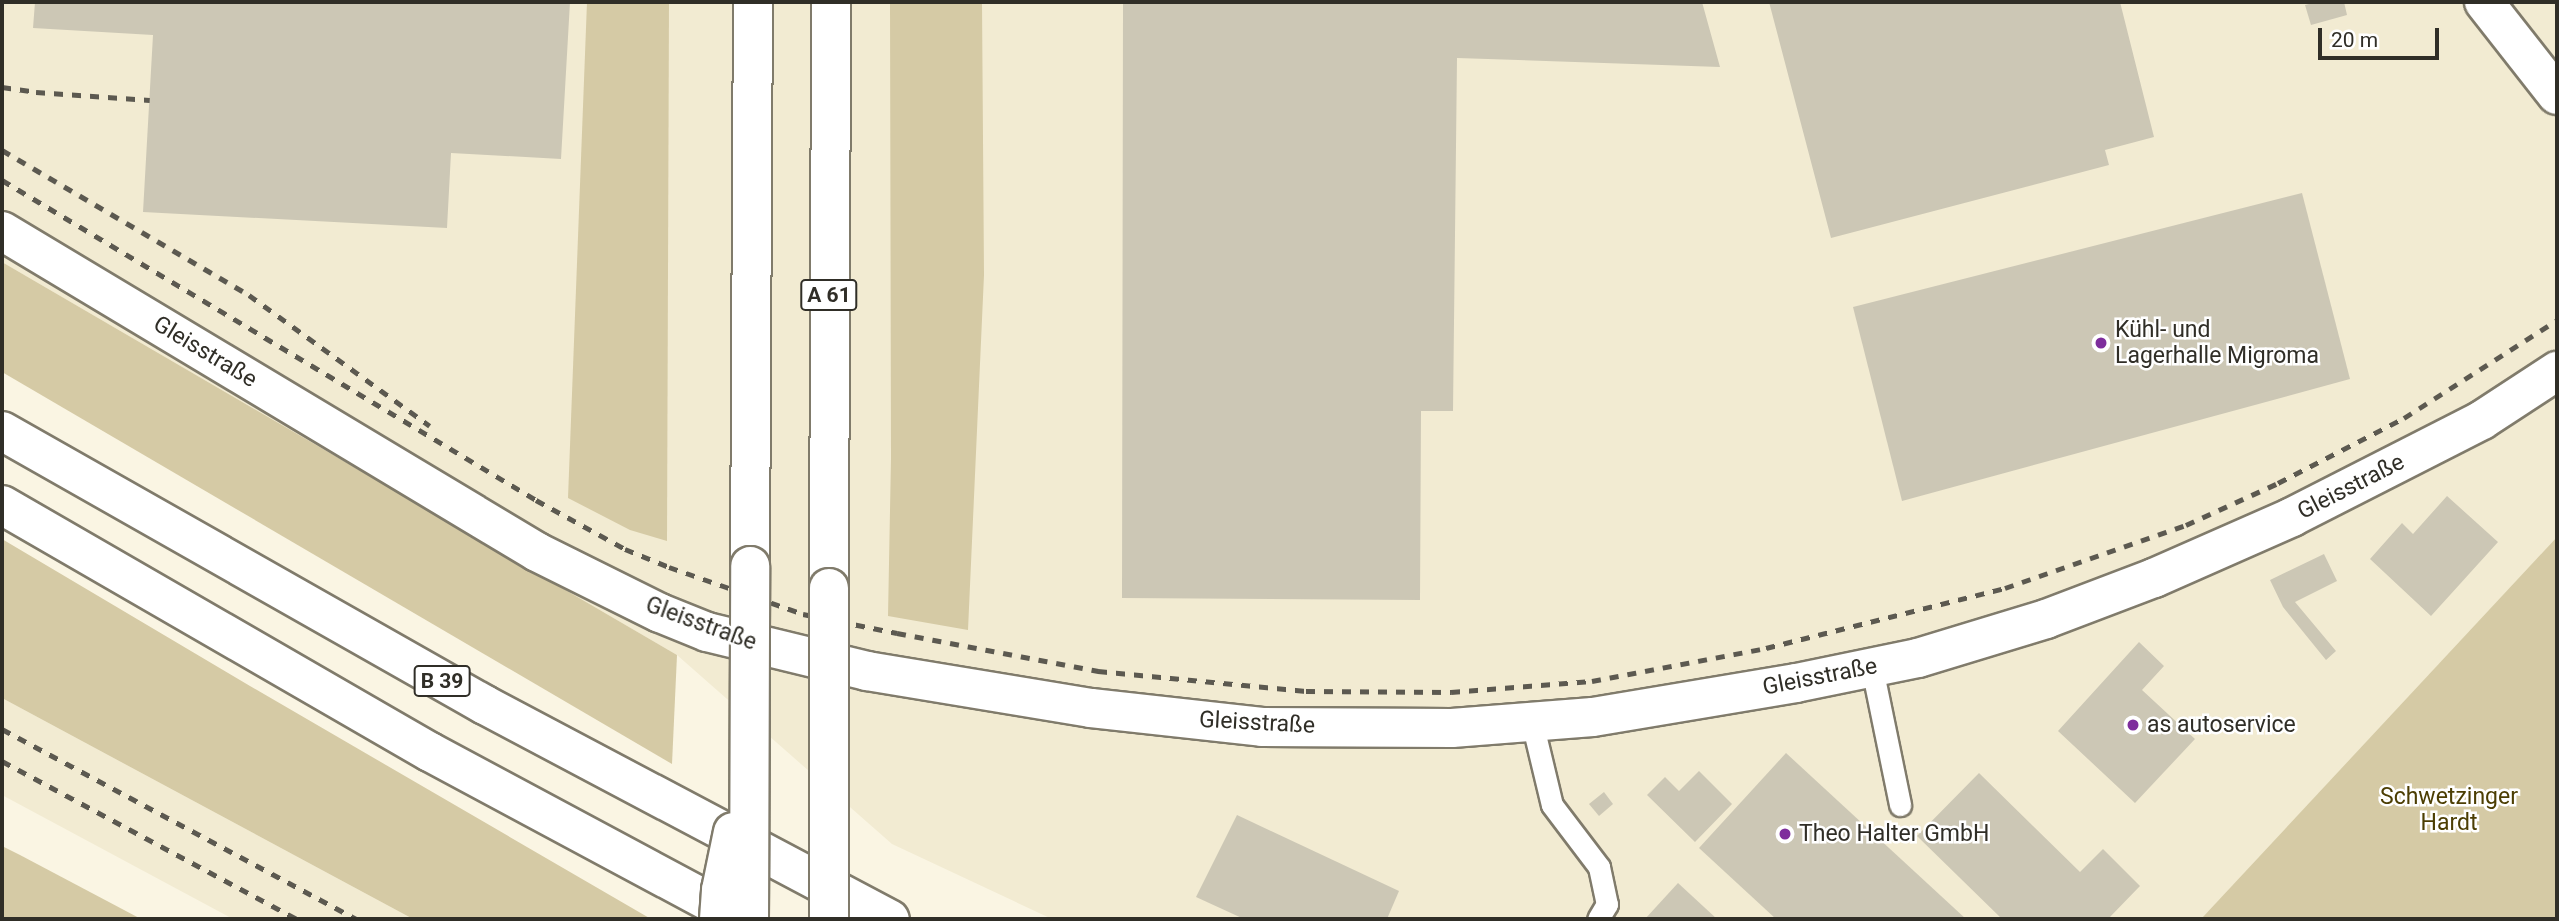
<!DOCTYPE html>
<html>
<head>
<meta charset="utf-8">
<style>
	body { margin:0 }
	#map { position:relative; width:2559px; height:921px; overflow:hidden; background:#faf5e3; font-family:Roboto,sans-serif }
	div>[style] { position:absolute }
	.built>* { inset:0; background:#f2ebd2 }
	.green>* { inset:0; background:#d5caa5 }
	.building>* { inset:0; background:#ccc7b5 }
	.roads { filter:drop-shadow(2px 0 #807b6b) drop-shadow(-2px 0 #807b6b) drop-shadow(0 2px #807b6b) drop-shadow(0 -2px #807b6b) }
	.lane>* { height:21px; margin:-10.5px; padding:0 10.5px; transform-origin:10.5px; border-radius:10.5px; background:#fff }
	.street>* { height:38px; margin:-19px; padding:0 19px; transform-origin:19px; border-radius:19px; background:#fff }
	.highway>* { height:38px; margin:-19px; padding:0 19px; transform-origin:19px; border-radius:19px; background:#fff }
	.rail>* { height:5px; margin-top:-2.5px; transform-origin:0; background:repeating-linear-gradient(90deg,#5c5950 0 9px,transparent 0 18px) }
	.bridges { filter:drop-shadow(2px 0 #807b6b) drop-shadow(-2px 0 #807b6b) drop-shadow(0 2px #807b6b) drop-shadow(0 -2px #807b6b) }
	.highway-bridge>* { height:38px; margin:-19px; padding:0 19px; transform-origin:19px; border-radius:19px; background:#fff }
	.dots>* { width:19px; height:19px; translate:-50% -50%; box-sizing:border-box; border:4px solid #fff; border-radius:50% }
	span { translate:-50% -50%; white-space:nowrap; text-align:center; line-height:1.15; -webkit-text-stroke:5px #fff; paint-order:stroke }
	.shield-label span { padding:2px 5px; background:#fff; border:2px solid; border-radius:5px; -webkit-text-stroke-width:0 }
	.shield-label { font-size:21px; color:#302e27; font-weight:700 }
	.poi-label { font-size:23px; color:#302e27 }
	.left { translate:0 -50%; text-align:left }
	.street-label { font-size:23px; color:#302e27 }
	.park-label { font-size:23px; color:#4c3e03 }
	.frame { position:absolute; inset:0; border:4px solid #302e27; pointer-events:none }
	.scale { position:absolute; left:2318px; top:28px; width:121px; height:32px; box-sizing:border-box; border:4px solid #302e27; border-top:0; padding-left:9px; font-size:21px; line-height:24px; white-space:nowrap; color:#302e27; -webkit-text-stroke:5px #fff; paint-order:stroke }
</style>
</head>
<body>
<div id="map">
	<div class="built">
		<i style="clip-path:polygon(2px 2px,2557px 2px,2557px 537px,2201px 919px,1052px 919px,892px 844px,677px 655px,2px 262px)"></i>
		<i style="clip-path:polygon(2px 698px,413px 919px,233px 919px,2px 795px)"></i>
	</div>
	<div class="green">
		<i style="clip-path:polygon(587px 2px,669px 2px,667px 541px,630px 530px,568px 498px)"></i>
		<i style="clip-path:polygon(890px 2px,982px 2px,984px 275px,968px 630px,888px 616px,891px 458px)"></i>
		<i style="clip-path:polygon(2px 262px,677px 655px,672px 764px,2px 372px)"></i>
		<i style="clip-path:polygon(2557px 537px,2557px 919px,2201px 919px)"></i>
		<i style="clip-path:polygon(2px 539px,250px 686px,651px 919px,413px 919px,2px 698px)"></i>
		<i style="clip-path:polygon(2px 846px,20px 855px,141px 919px,2px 919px)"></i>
	</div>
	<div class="building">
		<i style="clip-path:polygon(35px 2px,570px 2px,561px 159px,451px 153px,447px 228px,143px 212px,153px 35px,33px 28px)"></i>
		<i style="clip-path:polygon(1123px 2px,1702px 2px,1720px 67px,1457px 58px,1453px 411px,1421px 411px,1420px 600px,1122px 598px)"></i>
		<i style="clip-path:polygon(1769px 2px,2120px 2px,2154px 137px,2105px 150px,2109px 165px,1831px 238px)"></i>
		<i style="clip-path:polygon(2317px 2px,2344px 2px,2347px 15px,2311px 25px,2305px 5px)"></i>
		<i style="clip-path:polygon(2302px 193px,2350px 379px,1902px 501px,1853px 307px)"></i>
		<i style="clip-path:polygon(2447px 496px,2498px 542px,2431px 616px,2370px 559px,2402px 523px,2413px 534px)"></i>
		<i style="clip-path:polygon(2324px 554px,2337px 581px,2295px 602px,2336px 651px,2326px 660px,2283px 607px,2270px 580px)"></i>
		<i style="clip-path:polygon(2139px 642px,2164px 666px,2142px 690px,2195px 739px,2135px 803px,2058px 731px)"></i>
		<i style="clip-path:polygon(1786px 753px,1966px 919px,1776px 919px,1699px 848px)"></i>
		<i style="clip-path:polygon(1699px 771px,1732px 804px,1695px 842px,1647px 795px,1665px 777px,1679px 791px)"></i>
		<i style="clip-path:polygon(1979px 773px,2080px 872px,2103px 849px,2140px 886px,2108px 919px,2002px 919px,1917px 836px)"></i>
		<i style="clip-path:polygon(1604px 792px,1613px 804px,1599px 816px,1589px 804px)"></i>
		<i style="clip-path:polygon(1237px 815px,1399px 891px,1387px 919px,1244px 919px,1196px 897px)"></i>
		<i style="clip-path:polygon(1678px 883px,1717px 919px,1645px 919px)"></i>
	</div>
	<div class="roads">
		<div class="lane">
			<i style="left:1872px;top:668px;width:140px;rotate:78.4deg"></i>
			<i style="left:1532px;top:722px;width:85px;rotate:76.5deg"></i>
			<i style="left:1552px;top:805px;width:78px;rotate:52.8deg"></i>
			<i style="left:1599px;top:867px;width:38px;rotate:78deg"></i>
			<i style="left:1607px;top:904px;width:17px;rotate:121deg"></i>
		</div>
		<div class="street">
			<i style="left:2484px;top:2px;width:118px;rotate:51.9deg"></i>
			<i style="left:2px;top:231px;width:624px;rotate:30.96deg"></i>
			<i style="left:537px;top:552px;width:137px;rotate:26.4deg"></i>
			<i style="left:660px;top:613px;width:51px;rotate:22deg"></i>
			<i style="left:707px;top:632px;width:165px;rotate:13.7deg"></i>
			<i style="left:867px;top:671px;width:227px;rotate:9.4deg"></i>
			<i style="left:1091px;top:708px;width:172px;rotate:6.3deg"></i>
			<i style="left:1262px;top:727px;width:190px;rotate:0.3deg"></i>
			<i style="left:1452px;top:728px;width:141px;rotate:-4.5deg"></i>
			<i style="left:1593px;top:717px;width:206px;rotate:-9.5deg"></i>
			<i style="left:1796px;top:683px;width:125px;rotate:-11.6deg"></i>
			<i style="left:1918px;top:658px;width:134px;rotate:-16.9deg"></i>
			<i style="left:2046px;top:619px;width:116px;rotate:-20.8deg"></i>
			<i style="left:2154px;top:578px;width:151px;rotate:-23.8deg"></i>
			<i style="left:2292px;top:517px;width:213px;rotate:-27deg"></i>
			<i style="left:2482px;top:420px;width:90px;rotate:-33.2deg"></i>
		</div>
		<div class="highway">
			<i style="left:2px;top:431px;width:555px;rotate:29.57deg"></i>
			<i style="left:485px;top:705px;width:458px;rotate:27.9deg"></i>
			<i style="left:2px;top:505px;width:494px;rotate:30deg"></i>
			<i style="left:430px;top:752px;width:353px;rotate:28.2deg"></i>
			<i style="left:750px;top:566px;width:564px;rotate:-89.7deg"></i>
			<i style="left:829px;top:588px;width:586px;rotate:-89.8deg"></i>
		</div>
	</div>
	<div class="rail">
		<i style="left:2px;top:87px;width:34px;rotate:8deg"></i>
		<i style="left:36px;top:92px;width:114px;rotate:4deg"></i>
		<i style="left:2px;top:150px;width:286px;rotate:30.4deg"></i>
		<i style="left:249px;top:295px;width:223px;rotate:35.9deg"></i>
		<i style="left:2px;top:180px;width:623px;rotate:30.93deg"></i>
		<i style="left:536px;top:500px;width:102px;rotate:28.8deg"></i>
		<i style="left:625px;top:549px;width:48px;rotate:22.2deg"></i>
		<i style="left:669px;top:567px;width:142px;rotate:19.3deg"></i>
		<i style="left:803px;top:614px;width:96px;rotate:11.4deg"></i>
		<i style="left:897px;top:633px;width:205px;rotate:10.7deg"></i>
		<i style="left:1098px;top:671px;width:209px;rotate:5.5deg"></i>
		<i style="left:1306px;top:691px;width:145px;rotate:0.4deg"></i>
		<i style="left:1451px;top:692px;width:141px;rotate:-4.5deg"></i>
		<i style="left:1592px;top:681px;width:177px;rotate:-10.7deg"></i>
		<i style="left:1766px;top:648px;width:246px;rotate:-14.1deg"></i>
		<i style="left:2005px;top:588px;width:192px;rotate:-19.2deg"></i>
		<i style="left:2186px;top:525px;width:101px;rotate:-24.5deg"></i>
		<i style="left:2278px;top:483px;width:142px;rotate:-27.3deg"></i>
		<i style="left:2404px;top:418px;width:182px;rotate:-32.6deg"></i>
		<i style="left:2px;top:729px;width:402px;rotate:28.2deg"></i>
		<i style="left:2px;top:761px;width:335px;rotate:28.2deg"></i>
	</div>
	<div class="bridges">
		<div class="highway-bridge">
			<i style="left:719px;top:919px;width:29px;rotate:-86deg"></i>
			<i style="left:721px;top:890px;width:59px;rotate:-78.3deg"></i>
			<i style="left:749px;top:919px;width:353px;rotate:-89.8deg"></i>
			<i style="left:829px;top:919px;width:331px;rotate:-90deg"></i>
		</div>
	</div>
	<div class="dots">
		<i style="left:2101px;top:343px;background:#7e2d9c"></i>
		<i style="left:2133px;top:725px;background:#7e2d9c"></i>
		<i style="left:1785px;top:834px;background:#7e2d9c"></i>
	</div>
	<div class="shield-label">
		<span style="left:829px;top:295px">A 61</span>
		<span style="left:442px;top:681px">B 39</span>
	</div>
	<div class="poi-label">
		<span class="left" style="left:2115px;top:343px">Kühl- und<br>Lagerhalle Migroma</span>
		<span class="left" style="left:2147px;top:725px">as autoservice</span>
		<span class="left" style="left:1799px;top:834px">Theo Halter GmbH</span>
	</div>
	<div class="street-label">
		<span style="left:205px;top:352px;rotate:31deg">Gleisstraße</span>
		<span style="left:2351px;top:487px;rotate:-27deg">Gleisstraße</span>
		<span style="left:701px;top:624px;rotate:20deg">Gleisstraße</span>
		<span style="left:1820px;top:677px;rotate:-11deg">Gleisstraße</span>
		<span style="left:1257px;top:723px;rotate:3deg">Gleisstraße</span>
	</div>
	<div class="park-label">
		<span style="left:2449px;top:810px">Schwetzinger<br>Hardt</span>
	</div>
	<div class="frame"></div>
	<div class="scale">20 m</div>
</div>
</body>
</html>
